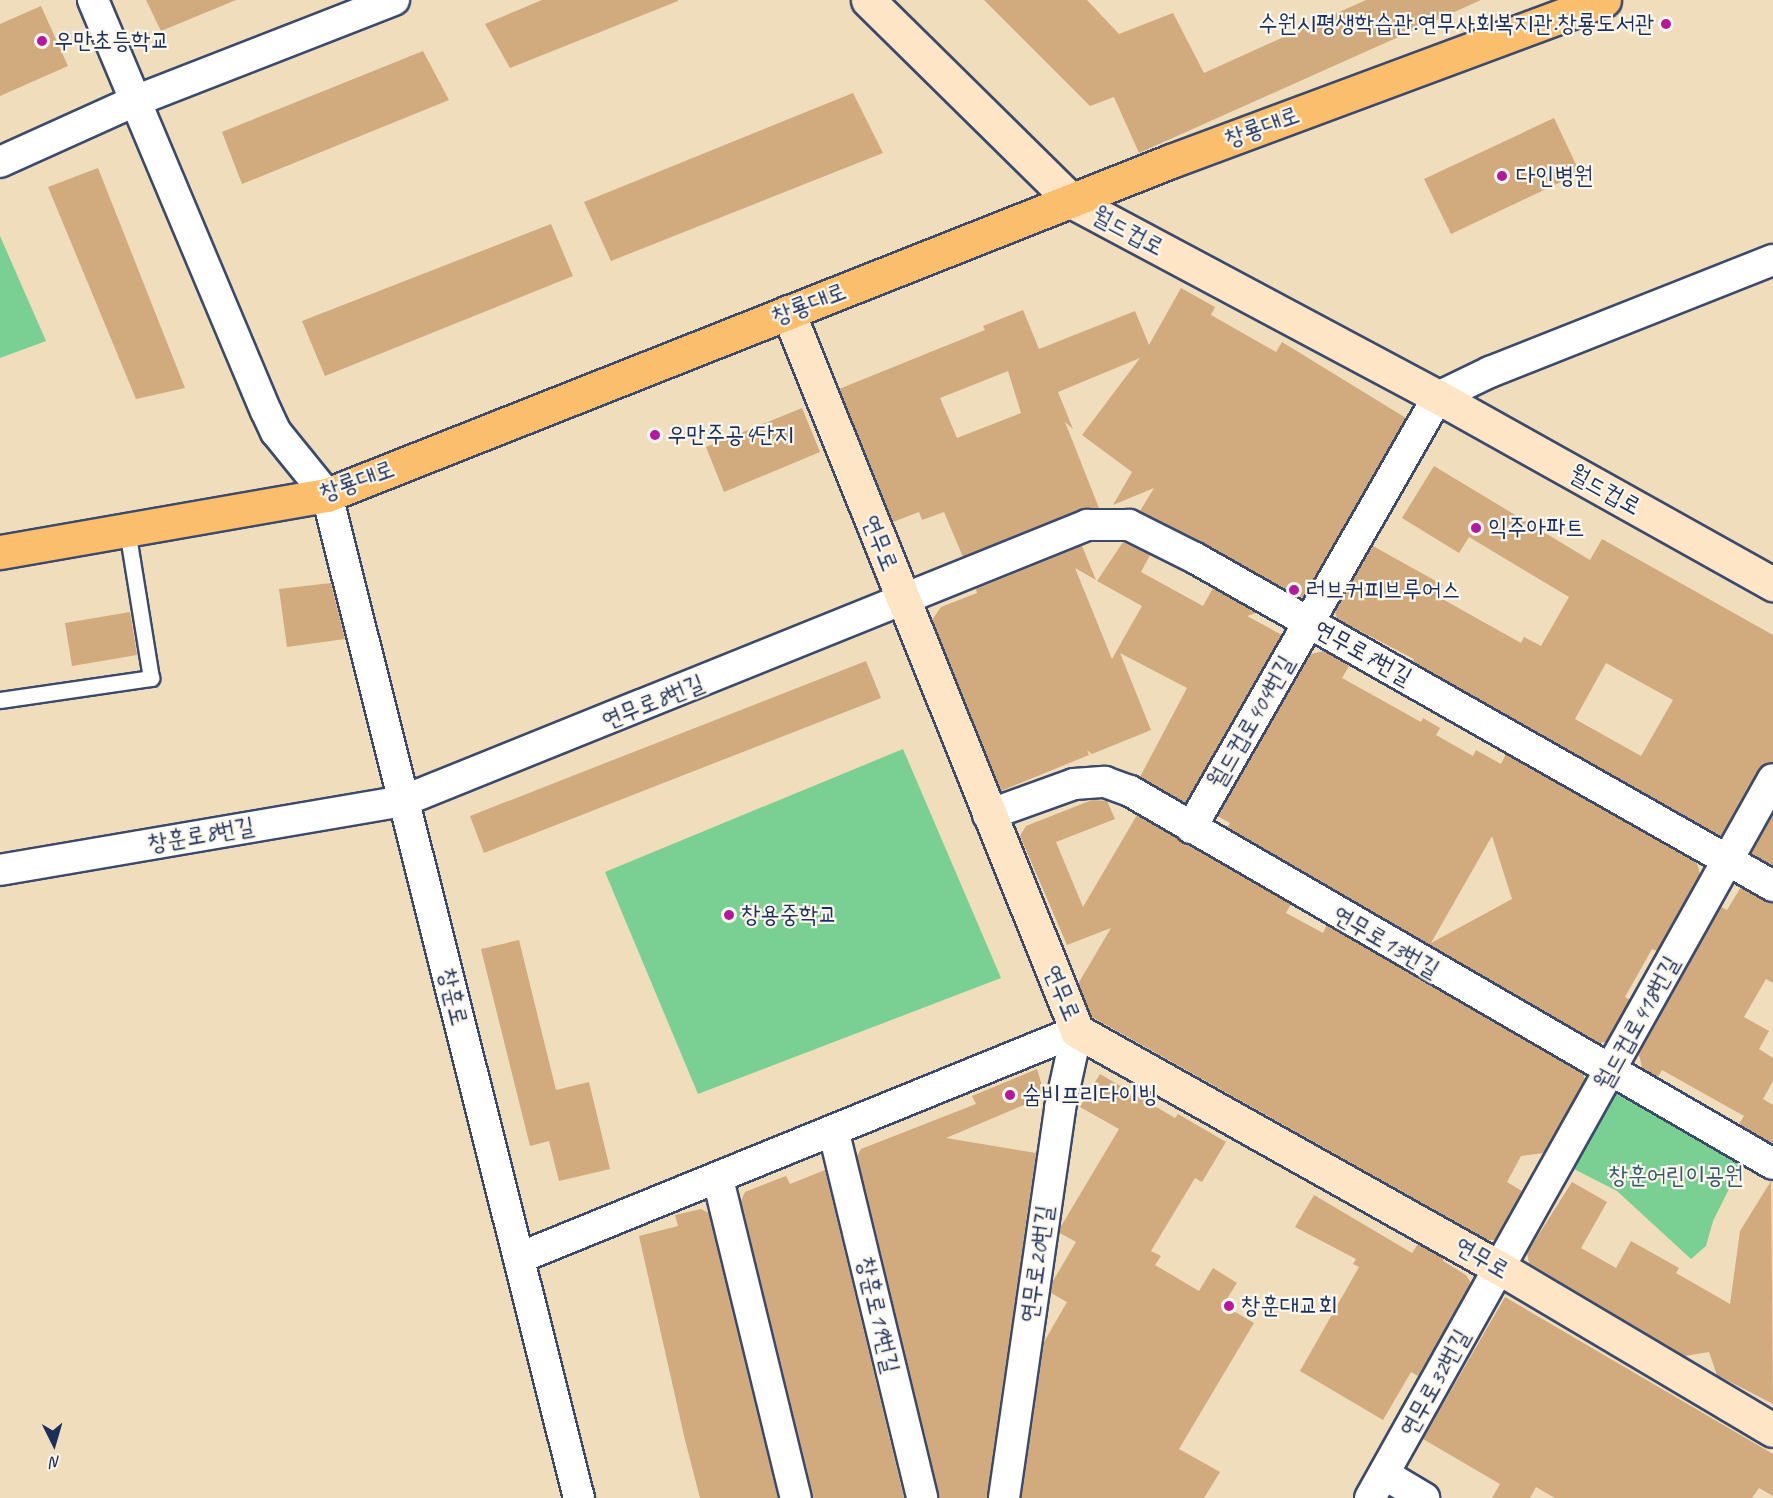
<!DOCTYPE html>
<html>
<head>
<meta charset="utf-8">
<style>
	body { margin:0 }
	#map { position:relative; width:1773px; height:1498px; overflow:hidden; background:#efddbc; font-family:Caveat,"Poor Story",sans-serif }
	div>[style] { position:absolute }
	.green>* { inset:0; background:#7ad093 }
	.building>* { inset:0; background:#d1ab7e }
	.roads { filter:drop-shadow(2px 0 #3b496c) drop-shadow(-2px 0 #3b496c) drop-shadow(0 2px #3b496c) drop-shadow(0 -2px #3b496c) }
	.lane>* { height:15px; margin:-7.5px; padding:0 7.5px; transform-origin:7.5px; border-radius:7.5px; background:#fff }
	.street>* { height:30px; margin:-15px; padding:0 15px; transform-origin:15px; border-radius:15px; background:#fff }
	.secondary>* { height:33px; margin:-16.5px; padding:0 16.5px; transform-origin:16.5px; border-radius:16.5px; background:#fde5c5 }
	.primary>* { height:33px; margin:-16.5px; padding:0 16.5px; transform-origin:16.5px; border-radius:16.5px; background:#fabe6d }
	.dots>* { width:16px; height:16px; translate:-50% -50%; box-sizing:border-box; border:3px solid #fbf7ec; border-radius:50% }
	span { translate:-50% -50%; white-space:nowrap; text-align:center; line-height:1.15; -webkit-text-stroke:4.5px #fbf7ec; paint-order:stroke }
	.poi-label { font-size:24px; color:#1b2f5e }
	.right { translate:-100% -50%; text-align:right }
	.left { translate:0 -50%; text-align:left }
	.street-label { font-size:24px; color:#1b2f5e }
	.park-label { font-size:24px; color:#33576b }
	.north { position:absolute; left:24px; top:1414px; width:60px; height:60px; -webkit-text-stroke:4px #fbf7ec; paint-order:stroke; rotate:175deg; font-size:16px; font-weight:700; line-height:24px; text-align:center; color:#1b2f5e }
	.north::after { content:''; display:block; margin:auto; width:21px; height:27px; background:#1b2f5e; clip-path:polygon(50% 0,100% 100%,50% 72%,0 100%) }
</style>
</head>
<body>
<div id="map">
	<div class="green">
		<i style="clip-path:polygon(0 236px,46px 341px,0 358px)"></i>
		<i style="clip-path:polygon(903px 749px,1001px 978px,698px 1094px,605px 872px)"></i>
		<i style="clip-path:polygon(1618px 1086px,1747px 1153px,1713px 1221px,1706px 1246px,1691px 1259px,1617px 1191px,1568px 1166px)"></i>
	</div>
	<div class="building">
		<i style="clip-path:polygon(146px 0,236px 0,161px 31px)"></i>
		<i style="clip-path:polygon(542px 0,678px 0,678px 1px,510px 68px,485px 24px)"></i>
		<i style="clip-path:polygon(984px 0,1087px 0,1119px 34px,1173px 13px,1204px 73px,1366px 0,1481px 0,1139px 153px,1114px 97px,1090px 106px)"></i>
		<i style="clip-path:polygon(41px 6px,68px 66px,0 96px,0 24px)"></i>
		<i style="clip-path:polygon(423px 51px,449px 100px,242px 184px,222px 132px)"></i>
		<i style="clip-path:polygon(853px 93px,883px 153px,611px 261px,584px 202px)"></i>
		<i style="clip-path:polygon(1554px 118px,1580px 173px,1451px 234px,1424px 179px)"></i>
		<i style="clip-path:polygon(98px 168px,185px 388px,136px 399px,48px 187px)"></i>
		<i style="clip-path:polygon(551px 224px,573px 276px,325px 376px,302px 321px)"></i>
		<i style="clip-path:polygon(evenodd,1181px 288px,1215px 307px,1211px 315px,1276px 352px,1282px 342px,1406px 418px,1303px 598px,1140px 511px,1154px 488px,1113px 505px,1132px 472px,1082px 435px,1140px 358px,1058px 392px,1073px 429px,1065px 422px,1099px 508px,1081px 509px,963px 557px,944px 512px,922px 520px,919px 512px,893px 522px,839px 389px,985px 330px,983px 326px,1023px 310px,1039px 349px,1135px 311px,1149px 345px,1181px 288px,1008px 371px,1021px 413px,957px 438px,940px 398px,1008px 371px)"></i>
		<i style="clip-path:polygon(802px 408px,820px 452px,724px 492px,706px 447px)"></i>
		<i style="clip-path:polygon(evenodd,1434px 466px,1590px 560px,1602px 539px,1773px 635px,1773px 762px,1758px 771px,1721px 837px,1413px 662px,1414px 659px,1337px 619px,1335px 612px,1373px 546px,1443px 585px,1437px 596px,1521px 643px,1524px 637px,1541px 646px,1569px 597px,1469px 537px,1459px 553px,1402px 518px,1434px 466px,1606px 663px,1673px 700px,1641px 756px,1575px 719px,1606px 663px)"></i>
		<i style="clip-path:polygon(1123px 542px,1150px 555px,1141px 572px,1203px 606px,1213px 588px,1256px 613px,1247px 616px,1282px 635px,1185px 803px,1140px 777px,1187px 688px,1120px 653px,1151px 730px,1092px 754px,1087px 750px,1089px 755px,1001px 791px,932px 620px,941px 607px,977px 593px,976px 589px,1082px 546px,1096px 580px,1075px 568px,1112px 659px,1142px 606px,1097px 581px)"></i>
		<i style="clip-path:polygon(331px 583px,345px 639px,287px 647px,279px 589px)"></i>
		<i style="clip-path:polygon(130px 612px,137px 655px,72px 666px,65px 623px)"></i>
		<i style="clip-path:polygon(evenodd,1324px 651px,1349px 666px,1342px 678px,1421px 722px,1423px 718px,1440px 728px,1436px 735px,1473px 756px,1476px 750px,1501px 764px,1506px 754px,1697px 863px,1700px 874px,1657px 951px,1652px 949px,1625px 997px,1630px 1000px,1606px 1042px,1599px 1043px,1227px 828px,1230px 823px,1217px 816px,1311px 654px,1324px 651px,1492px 836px,1512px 899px,1431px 943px,1492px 836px)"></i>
		<i style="clip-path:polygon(866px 661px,881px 698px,484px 853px,470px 816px)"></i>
		<i style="clip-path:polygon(1092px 800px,1107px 801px,1115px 819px,1056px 842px,1083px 907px,1137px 815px,1291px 904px,1286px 913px,1323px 933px,1327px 925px,1583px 1074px,1585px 1080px,1544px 1153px,1521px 1156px,1507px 1182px,1522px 1191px,1495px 1240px,1488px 1240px,1092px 1017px,1078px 984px,1111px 928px,1067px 945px,1020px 836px,1026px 826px)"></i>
		<i style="clip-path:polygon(1773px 814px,1773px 866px,1751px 854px)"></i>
		<i style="clip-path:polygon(1741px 887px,1773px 903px,1773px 983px,1766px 979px,1744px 1017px,1769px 1031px,1759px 1049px,1773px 1058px,1773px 1081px,1763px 1099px,1773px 1105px,1773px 1144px,1739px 1124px,1744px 1116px,1662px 1070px,1658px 1077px,1642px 1068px,1639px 1054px,1721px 907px,1727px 910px)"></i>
		<i style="clip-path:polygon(519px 940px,556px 1090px,589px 1082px,610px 1169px,559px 1181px,549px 1141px,530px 1146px,481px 949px)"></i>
		<i style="clip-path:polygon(1037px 1069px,1045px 1096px,946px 1138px,1036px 1153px,987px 1498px,939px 1498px,857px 1156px,861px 1149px,976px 1104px,972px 1096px)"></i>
		<i style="clip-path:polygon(1100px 1074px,1175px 1118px,1178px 1114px,1226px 1142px,1202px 1182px,1195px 1178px,1151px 1251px,1161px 1256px,1155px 1265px,1199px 1291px,1213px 1268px,1237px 1283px,1223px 1305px,1254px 1323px,1179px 1449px,1220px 1472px,1204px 1498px,1021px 1498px,1044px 1342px,1067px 1302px,1051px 1293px,1053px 1281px,1076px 1242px,1060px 1233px,1060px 1228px,1119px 1129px,1080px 1107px)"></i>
		<i style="clip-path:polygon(825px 1170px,904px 1498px,813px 1498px,741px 1201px,745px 1192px,786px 1176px,790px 1184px)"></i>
		<i style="clip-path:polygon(1771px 1181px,1773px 1404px,1717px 1375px,1709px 1352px,1685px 1356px,1529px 1263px,1527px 1253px,1572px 1182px,1607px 1202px,1581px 1248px,1616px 1268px,1631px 1241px,1679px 1268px,1676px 1273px,1730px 1304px,1740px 1231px)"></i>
		<i style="clip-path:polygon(1314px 1195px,1412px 1253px,1418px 1244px,1444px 1258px,1443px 1261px,1466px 1275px,1471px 1283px,1418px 1376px,1411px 1372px,1383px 1420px,1300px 1371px,1359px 1267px,1353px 1264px,1356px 1259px,1295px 1227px)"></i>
		<i style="clip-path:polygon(701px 1209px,709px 1213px,778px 1498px,700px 1498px,685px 1440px,639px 1236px,678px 1226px,675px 1215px)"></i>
		<i style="clip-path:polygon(1505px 1297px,1773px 1454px,1773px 1496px,1759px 1488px,1752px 1498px,1555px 1498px,1536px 1487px,1530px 1498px,1492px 1498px,1500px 1484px,1423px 1439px)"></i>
	</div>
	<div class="roads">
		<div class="lane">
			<i style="left:0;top:700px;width:153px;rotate:-8.3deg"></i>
			<i style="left:151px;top:678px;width:150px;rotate:-99.2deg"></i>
		</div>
		<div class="street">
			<i style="left:93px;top:0;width:446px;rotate:67.2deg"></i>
			<i style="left:266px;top:411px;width:23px;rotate:65deg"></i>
			<i style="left:276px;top:432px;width:81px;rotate:51deg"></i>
			<i style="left:327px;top:495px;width:1034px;rotate:75.9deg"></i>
			<i style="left:0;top:162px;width:148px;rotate:-24.3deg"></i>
			<i style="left:135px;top:101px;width:278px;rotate:-21.3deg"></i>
			<i style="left:988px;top:815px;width:91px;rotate:-19.8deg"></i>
			<i style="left:1074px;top:784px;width:31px;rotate:-4deg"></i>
			<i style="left:1105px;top:782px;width:27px;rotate:20deg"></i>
			<i style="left:1130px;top:791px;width:743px;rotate:30.12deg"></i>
			<i style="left:1191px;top:828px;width:497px;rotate:-60.2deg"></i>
			<i style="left:1438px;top:397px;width:58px;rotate:-25.7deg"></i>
			<i style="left:1490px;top:372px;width:304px;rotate:-21.6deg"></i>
			<i style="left:0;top:870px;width:409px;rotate:-9.7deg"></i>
			<i style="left:403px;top:801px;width:738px;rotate:-21.97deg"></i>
			<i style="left:1087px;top:525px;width:42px"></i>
			<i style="left:1129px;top:525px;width:74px;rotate:26.6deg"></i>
			<i style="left:1195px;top:558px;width:665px;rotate:29.57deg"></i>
			<i style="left:834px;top:1133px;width:375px;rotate:76.4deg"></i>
			<i style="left:718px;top:1179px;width:328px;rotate:76.3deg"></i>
			<i style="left:519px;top:1258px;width:602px;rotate:-22.14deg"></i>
			<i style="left:1384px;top:1474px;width:47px;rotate:31deg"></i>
			<i style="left:1004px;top:1498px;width:394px;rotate:-81.8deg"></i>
			<i style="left:1060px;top:1108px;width:79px;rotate:-77.6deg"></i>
			<i style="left:1370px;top:1498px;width:824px;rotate:-60.73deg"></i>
		</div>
		<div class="secondary">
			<i style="left:868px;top:0;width:288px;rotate:44.6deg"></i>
			<i style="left:1073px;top:202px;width:414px;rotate:28.1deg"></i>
			<i style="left:1438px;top:397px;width:384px;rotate:29.2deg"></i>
			<i style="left:788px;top:312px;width:775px;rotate:68.1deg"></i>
			<i style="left:1077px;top:1031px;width:485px;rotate:29.3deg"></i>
			<i style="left:1500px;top:1268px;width:317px;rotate:30.7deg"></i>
		</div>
		<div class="primary">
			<i style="left:0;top:552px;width:332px;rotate:-9.9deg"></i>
			<i style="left:327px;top:495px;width:908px;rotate:-21.59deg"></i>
			<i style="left:1171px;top:161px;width:462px;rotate:-20.4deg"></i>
		</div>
	</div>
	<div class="dots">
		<i style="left:1666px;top:24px;background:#b5179e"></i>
		<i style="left:42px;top:41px;background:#b5179e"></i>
		<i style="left:1502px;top:176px;background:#b5179e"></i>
		<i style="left:655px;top:435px;background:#b5179e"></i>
		<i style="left:1476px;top:528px;background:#b5179e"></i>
		<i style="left:1294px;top:590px;background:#b5179e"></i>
		<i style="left:729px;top:915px;background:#b5179e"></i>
		<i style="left:1010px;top:1095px;background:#b5179e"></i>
		<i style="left:1229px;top:1306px;background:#b5179e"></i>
	</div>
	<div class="poi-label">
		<span class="right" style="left:1654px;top:24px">수원시평생학습관.연무사회복지관.창룡도서관</span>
		<span class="left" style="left:54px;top:41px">우만초등학교</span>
		<span class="left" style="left:1516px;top:176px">다인병원</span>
		<span class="left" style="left:667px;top:435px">우만주공4단지</span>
		<span class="left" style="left:1488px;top:528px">익주아파트</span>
		<span class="left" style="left:1306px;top:590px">러브커피브루어스</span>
		<span class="left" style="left:741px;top:915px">창용중학교</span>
		<span class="left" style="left:1022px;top:1095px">숨비프리다이빙</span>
		<span class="left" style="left:1241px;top:1306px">창훈대교회</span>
	</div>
	<div class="street-label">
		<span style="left:1262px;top:127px;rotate:-20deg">창룡대로</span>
		<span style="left:1128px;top:231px;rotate:28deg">월드컵로</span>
		<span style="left:809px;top:304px;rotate:-21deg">창룡대로</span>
		<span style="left:357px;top:481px;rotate:-20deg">창룡대로</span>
		<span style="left:1605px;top:490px;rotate:29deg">월드컵로</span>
		<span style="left:880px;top:543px;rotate:68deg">연무로</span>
		<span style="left:1363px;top:653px;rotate:29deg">연무로7번길</span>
		<span style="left:653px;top:702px;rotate:-22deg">연무로8번길</span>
		<span style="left:1251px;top:722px;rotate:-60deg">월드컵로404번길</span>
		<span style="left:201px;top:835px;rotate:-10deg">창훈로8번길</span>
		<span style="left:1386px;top:942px;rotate:30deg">연무로13번길</span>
		<span style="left:1062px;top:993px;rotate:67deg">연무로</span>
		<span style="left:453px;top:997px;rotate:76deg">창훈로</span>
		<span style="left:1637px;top:1023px;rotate:-61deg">월드컵로418번길</span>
		<span style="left:1482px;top:1258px;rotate:30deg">연무로</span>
		<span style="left:1037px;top:1264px;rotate:-82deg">연무로20번길</span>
		<span style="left:878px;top:1315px;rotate:77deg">창훈로19번길</span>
		<span style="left:1435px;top:1383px;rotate:-61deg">연무로32번길</span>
	</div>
	<div class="park-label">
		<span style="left:1676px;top:1176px">창훈어린이공원</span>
	</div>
	<div class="north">N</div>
</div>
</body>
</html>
